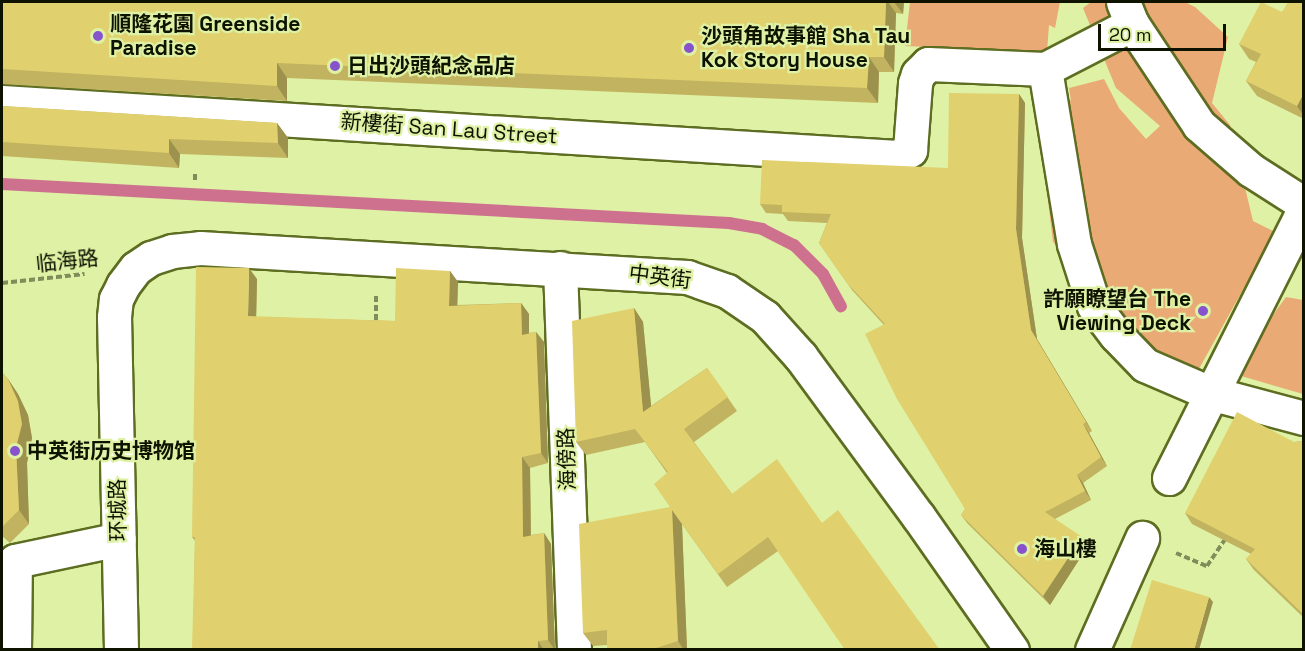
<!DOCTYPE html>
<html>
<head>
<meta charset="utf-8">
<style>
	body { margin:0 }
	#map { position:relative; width:1305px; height:651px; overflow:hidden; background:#def1a4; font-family:"Space Grotesk","Noto Sans SC",sans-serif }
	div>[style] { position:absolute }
	.green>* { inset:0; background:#e9aa76 }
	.stream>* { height:12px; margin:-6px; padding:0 6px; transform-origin:6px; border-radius:6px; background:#ce718f }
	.path>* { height:4px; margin-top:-2px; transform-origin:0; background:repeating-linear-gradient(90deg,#808c5a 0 6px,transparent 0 9px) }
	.roads { filter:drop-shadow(2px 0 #5d6d21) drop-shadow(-2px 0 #5d6d21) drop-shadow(0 2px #5d6d21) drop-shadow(0 -2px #5d6d21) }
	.minor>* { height:33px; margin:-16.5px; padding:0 16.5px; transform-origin:16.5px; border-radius:16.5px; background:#fff }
	.wall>* { inset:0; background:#c1b35f }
	.shaded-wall>* { inset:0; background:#9d924d }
	.building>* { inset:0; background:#e0d06e }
	.dots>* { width:16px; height:16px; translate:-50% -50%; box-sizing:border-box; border:3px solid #def1a4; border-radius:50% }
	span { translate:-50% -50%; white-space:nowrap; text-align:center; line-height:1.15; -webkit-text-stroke:4.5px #def1a4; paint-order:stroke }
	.poi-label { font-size:21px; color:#0e1300; font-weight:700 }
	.left { translate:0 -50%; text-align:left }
	.right { translate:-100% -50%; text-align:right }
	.street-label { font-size:21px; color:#0e1300 }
	.frame { position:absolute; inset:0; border:3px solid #0e1300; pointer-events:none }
	.scale { position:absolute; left:1098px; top:24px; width:128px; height:27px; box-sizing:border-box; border:3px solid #0e1300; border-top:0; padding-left:8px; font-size:18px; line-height:21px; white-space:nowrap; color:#0e1300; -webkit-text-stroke:4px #def1a4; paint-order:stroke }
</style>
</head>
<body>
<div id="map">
	<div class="green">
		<i style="clip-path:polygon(910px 2px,1060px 2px,1055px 28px,1049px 25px,1047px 52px,905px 46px)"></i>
		<i style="clip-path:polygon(1091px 2px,1185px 2px,1195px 7px,1228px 37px,1212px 103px,1230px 125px,1253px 221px,1275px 232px,1195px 376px,1156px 352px,1116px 311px,1108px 289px,1053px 242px,1040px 133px,1066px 98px,1071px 101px,1069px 88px,1104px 79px,1119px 108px,1146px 139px,1160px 126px,1116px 88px,1083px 8px)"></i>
		<i style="clip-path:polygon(1286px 297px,1303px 300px,1303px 394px,1231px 373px)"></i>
	</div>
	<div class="stream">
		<i style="left:2px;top:184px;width:728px;rotate:3.07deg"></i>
		<i style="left:729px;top:223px;width:34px;rotate:10deg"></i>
		<i style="left:762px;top:229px;width:36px;rotate:27deg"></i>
		<i style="left:794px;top:245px;width:41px;rotate:45deg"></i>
		<i style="left:823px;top:274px;width:37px;rotate:61deg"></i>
	</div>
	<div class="path">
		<i style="left:195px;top:180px;width:6px;rotate:-90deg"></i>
		<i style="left:2px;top:283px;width:83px;rotate:-6.2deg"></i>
		<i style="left:376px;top:296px;width:29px;rotate:90deg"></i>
		<i style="left:1176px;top:553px;width:34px;rotate:23deg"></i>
		<i style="left:1207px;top:566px;width:34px;rotate:-56deg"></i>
	</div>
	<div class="roads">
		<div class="minor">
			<i style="left:1123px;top:2px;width:24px;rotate:68deg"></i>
			<i style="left:1132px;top:24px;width:121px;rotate:56.4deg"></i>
			<i style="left:1199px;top:125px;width:69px;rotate:40.9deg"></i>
			<i style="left:1251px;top:170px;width:63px;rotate:32.7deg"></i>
			<i style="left:1045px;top:69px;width:177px;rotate:80.6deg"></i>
			<i style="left:1074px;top:244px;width:65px;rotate:72.1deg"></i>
			<i style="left:1094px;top:306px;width:36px;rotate:53deg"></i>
			<i style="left:1116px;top:335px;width:42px;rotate:46deg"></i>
			<i style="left:1145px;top:365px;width:71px;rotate:23.3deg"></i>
			<i style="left:1210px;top:393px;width:97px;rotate:14.9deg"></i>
			<i style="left:2px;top:102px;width:897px;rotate:3.52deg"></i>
			<i style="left:897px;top:157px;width:15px;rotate:-28deg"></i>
			<i style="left:910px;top:150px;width:67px;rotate:-85.7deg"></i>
			<i style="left:915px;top:83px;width:9px;rotate:-72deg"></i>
			<i style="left:918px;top:74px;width:14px;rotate:-45deg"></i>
			<i style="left:928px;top:64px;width:117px;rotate:2.4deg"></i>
			<i style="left:1045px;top:69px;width:98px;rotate:-27.3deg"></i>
			<i style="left:560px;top:268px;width:382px;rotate:87.9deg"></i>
			<i style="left:1169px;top:478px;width:300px;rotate:-63.3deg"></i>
			<i style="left:14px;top:650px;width:89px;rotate:-89.4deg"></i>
			<i style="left:15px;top:561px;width:106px;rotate:-11.9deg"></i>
			<i style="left:121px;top:650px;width:333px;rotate:-91.2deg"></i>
			<i style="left:114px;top:317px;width:18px;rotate:-84deg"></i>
			<i style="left:116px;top:299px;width:16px;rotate:-63deg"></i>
			<i style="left:123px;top:285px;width:21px;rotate:-53deg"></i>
			<i style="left:136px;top:268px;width:18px;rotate:-34deg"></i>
			<i style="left:151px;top:258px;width:22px;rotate:-18deg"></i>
			<i style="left:172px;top:251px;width:28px;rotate:-6deg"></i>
			<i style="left:200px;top:248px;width:488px;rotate:3.4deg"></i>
			<i style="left:687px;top:277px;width:42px;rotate:19.3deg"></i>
			<i style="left:727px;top:291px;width:46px;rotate:34.4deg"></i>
			<i style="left:765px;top:317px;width:54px;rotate:48deg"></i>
			<i style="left:801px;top:357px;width:197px;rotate:53.7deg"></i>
			<i style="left:918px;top:516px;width:164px;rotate:55deg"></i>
			<i style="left:1092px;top:650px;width:123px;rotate:-65.9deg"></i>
		</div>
	</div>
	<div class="wall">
		<i style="clip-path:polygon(2px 2px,904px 2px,903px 14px,896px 13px,894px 72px,879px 72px,878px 103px,287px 78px,287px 101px,2px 84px)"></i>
		<i style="clip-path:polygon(1304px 2px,1304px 119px,1257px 96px,1246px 81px,1256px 62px,1249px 59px,1239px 44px,1282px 12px)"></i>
		<i style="clip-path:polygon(1019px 94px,1025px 103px,1022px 238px,1037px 339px,1092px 431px,1089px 433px,1107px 466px,1083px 483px,1091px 500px,1055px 519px,1088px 546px,1050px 605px,968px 524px,961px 515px,965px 509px,884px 325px,852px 290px,819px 243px,827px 223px,788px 221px,783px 214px,766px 213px,760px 204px,948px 168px)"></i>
		<i style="clip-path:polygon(2px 106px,277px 123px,288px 138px,288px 158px,180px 154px,179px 168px,2px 156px)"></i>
		<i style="clip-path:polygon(450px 271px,458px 282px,457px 305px,521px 303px,529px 314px,529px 333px,536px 332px,544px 342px,548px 463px,530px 468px,531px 535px,544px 533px,551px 544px,555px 650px,193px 650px,195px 541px,192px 537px,257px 279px,256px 317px,395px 321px)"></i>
		<i style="clip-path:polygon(634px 308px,643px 322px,651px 406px,707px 368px,737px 411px,694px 442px,732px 494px,822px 523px,940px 650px,778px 551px,727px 587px,682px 524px,687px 650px,607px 650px,607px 645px,593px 646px,583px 633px,670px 507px,667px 473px,645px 442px,586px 455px,576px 442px)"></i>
		<i style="clip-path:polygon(2px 372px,8px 379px,18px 394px,28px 415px,32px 438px,27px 463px,29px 524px,10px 543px,2px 536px)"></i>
		<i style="clip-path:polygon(1304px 441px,1304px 618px,1254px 570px,1246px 559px,1251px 554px,1192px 524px,1185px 513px,1294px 442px)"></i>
	</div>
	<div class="shaded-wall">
		<i style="clip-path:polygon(886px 2px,888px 2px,896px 13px,894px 72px,884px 57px)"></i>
		<i style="clip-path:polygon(894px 2px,904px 2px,903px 14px)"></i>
		<i style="clip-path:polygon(869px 57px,879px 72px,878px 103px,867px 88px)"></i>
		<i style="clip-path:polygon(277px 63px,287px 78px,287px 101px,277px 86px)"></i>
		<i style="clip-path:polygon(1304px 93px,1304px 116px,1297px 106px)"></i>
		<i style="clip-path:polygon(1019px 94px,1025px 103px,1022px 238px,1037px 339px,1092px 431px,1086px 422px,1031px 330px,1016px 229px)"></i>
		<i style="clip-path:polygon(277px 123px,288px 138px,288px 158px,278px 143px)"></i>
		<i style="clip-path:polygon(169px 139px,180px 154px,179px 168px,169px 153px)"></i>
		<i style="clip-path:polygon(249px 268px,257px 279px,256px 327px,248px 316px)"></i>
		<i style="clip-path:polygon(450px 271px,458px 282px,457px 317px,449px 306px)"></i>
		<i style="clip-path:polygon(521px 303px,529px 314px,529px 345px,522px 335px)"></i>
		<i style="clip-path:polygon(634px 308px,643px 322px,653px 425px,643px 412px)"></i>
		<i style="clip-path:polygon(536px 332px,544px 342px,548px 463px,541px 453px)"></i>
		<i style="clip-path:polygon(8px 379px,18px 394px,28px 415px,32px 438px,27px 463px,29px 524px,19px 510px,16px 448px)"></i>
		<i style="clip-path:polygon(1083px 424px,1089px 433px,1107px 466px,1101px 457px)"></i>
		<i style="clip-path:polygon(522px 457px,530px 468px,531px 548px,523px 537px)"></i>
		<i style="clip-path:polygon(1077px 475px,1083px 483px,1091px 500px,1085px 491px)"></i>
		<i style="clip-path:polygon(672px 510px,682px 524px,687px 650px,684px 650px,678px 641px)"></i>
		<i style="clip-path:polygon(544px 533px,551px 544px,555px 650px,548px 640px)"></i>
		<i style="clip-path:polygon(1082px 537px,1088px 546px,1050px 605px,1043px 596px)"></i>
		<i style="clip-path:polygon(1209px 597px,1213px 602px,1199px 650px,1194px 650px)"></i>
		<i style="clip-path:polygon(538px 641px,544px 650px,538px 650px)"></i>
	</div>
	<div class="building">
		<i style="clip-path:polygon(2px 2px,886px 2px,884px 57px,869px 57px,867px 88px,277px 63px,277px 86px,2px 69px)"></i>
		<i style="clip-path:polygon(1261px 2px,1282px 12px,1288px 2px,1304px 2px,1304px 93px,1297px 106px,1246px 81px,1261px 54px,1239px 44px)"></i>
		<i style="clip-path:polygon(949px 93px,1019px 94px,1016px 229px,1031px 330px,1086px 422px,1083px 424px,1101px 457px,1077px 475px,1085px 491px,1045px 512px,1082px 537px,1043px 596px,961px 515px,965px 509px,897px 399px,865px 334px,885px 324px,846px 282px,819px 243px,831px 214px,782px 212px,782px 205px,760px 204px,762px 160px,948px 168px)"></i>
		<i style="clip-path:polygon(2px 106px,277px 123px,278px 143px,169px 139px,169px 153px,2px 142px)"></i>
		<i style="clip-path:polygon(196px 267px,249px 268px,248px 316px,395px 321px,396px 268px,450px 271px,449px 306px,521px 303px,522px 335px,536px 332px,541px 453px,522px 457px,523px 537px,544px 533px,548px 640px,538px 641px,538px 650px,192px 649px,195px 537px,192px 537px)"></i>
		<i style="clip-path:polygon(634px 308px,643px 412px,707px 368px,728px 397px,684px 429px,732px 494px,777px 459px,822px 523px,838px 510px,940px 650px,845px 650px,768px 537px,718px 574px,672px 510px,678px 641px,650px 650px,607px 650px,607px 630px,583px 633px,579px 524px,670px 507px,654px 484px,668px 472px,635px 429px,576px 442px,572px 321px)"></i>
		<i style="clip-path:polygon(2px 372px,8px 379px,18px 401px,22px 424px,16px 448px,19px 510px,2px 527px)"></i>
		<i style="clip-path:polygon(1237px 412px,1294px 442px,1304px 441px,1304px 615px,1246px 559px,1255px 549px,1185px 513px)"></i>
		<i style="clip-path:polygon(1152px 580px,1209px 597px,1194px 650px,1130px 650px)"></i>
	</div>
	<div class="dots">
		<i style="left:98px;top:36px;background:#8653cc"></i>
		<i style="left:689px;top:48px;background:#8653cc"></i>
		<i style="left:335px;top:66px;background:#8653cc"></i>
		<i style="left:1203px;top:311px;background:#8653cc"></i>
		<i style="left:15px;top:451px;background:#8653cc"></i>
		<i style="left:1022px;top:549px;background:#8653cc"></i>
	</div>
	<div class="poi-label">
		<span class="left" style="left:110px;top:36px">順隆花園 Greenside<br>Paradise</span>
		<span class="left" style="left:701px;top:48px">沙頭角故事館 Sha Tau<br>Kok Story House</span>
		<span class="left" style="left:347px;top:66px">日出沙頭紀念品店</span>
		<span class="right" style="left:1191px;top:311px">許願瞭望台 The<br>Viewing Deck</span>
		<span class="left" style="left:27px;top:451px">中英街历史博物馆</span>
		<span class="left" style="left:1034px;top:549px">海山樓</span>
	</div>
	<div class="street-label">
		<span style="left:449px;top:129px;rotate:4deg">新樓街 San Lau Street</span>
		<span style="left:67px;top:261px;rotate:-6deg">临海路</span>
		<span style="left:660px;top:277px;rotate:7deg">中英街</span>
		<span style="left:567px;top:459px;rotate:-92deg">海傍路</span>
		<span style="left:118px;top:510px;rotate:-91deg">环城路</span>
	</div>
	<div class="frame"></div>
	<div class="scale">20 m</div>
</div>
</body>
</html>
